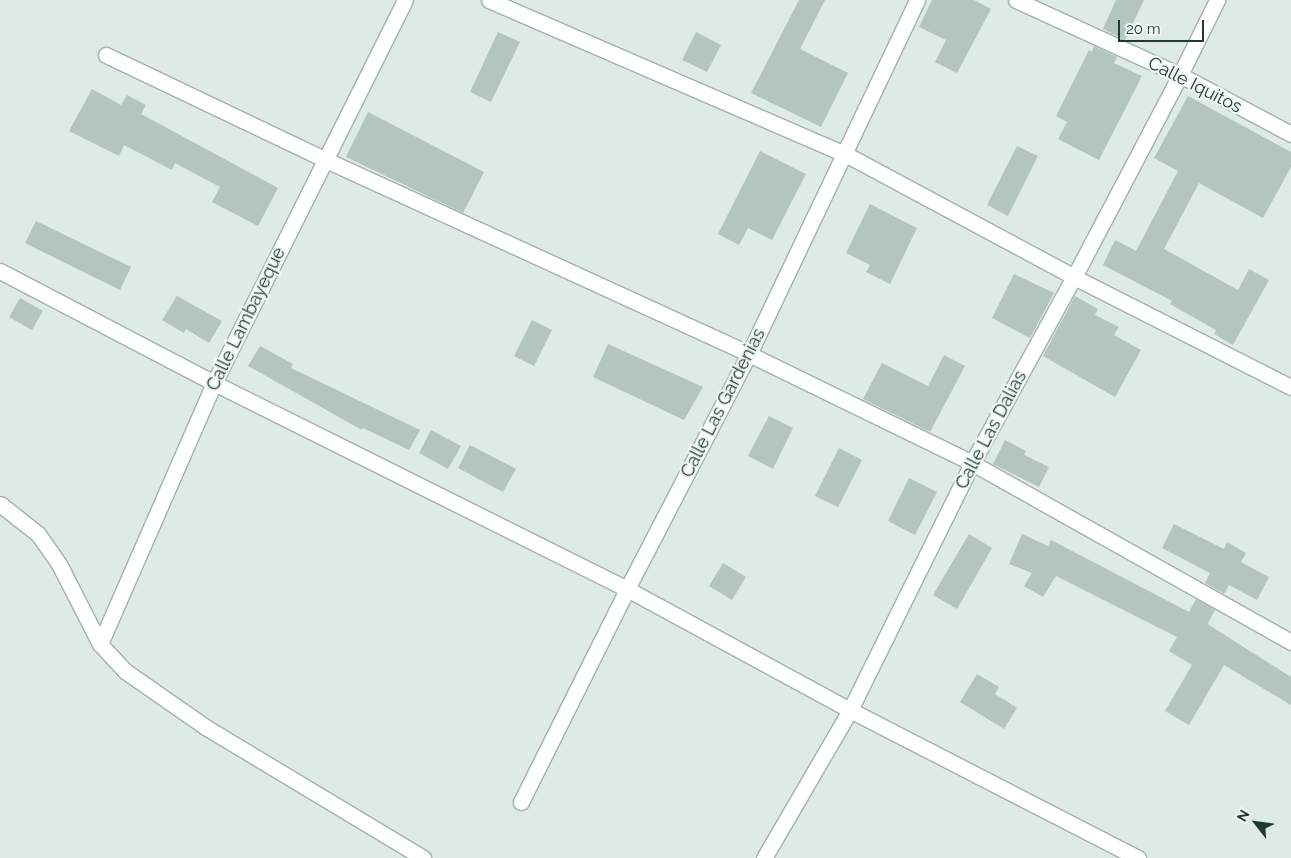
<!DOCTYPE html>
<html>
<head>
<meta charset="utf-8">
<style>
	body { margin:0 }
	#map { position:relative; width:1291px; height:858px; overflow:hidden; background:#deeae4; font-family:Raleway,sans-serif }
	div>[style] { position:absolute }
	.building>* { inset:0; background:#b4c5bd }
	.roads { filter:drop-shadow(1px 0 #a1b2ab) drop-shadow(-1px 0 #a1b2ab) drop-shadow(0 1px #a1b2ab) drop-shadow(0 -1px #a1b2ab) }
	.minor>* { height:15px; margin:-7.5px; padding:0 7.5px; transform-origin:7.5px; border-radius:7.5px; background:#fff }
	span { translate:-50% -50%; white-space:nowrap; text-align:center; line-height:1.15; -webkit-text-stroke:4.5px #eff7f2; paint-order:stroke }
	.street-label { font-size:18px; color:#203a31 }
	.north { position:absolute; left:1231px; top:798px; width:50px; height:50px; -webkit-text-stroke:4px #eff7f2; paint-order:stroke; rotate:300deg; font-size:14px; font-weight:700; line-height:20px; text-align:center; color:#203a31 }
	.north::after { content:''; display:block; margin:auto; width:18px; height:22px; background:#203a31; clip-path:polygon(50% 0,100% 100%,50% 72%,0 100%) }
	.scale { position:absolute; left:1118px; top:20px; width:86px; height:22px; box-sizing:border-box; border:2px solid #203a31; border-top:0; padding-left:6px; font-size:15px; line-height:18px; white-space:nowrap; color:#203a31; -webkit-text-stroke:4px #eff7f2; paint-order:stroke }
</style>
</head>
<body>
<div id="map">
	<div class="building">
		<i style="clip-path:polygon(799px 0,825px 0,800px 49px,848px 73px,821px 127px,751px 93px)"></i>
		<i style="clip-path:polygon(932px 0,974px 0,991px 9px,957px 73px,935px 62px,946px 40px,919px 27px)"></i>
		<i style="clip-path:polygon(1116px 0,1144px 0,1125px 40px,1103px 29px)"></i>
		<i style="clip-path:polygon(498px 32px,520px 42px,491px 102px,470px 92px)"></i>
		<i style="clip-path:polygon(696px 32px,721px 45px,707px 72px,682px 60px)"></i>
		<i style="clip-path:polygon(1094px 46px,1117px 57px,1114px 63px,1142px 76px,1099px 160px,1058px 139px,1067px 122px,1056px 116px,1089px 50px,1092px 52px)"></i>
		<i style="clip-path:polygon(92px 89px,121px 105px,127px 95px,146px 105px,141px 114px,278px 188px,258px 226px,212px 202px,220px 187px,175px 163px,172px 170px,124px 145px,119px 156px,69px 131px)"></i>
		<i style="clip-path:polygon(1188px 96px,1291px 152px,1291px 167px,1263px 218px,1199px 183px,1164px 249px,1238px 290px,1249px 269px,1269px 280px,1233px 345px,1214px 334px,1216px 330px,1170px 304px,1172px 301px,1103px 265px,1115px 240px,1136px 251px,1178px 171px,1154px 158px)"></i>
		<i style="clip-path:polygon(368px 112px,484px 172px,463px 213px,346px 157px)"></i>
		<i style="clip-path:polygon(1017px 146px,1038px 156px,1008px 216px,987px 205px)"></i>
		<i style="clip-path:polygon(760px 151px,806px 174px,772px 240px,748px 228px,739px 245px,718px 234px)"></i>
		<i style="clip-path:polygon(870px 204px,917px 228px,890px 284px,866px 272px,870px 265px,846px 253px)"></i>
		<i style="clip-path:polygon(36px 221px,131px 267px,120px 290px,25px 243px)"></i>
		<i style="clip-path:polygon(1014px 274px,1054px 293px,1030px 338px,992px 318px)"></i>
		<i style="clip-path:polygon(177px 296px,222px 321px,209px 343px,186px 329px,184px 333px,162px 320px)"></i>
		<i style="clip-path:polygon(1075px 296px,1098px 309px,1095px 315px,1119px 327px,1114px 335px,1141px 350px,1115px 397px,1043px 356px)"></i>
		<i style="clip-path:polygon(20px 298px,43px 311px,32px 330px,9px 317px)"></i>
		<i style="clip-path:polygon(532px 320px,552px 330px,534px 366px,514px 356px)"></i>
		<i style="clip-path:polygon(608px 344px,703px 387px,684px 420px,593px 377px)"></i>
		<i style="clip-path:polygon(260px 346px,293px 364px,291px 368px,420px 430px,409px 450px,363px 428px,362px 430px,248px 366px)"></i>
		<i style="clip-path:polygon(944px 355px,965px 366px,930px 432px,863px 399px,882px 363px,928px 386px)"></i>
		<i style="clip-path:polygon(769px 416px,793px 428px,773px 469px,748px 456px)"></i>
		<i style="clip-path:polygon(431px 430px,461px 446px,448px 469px,419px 453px)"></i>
		<i style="clip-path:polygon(1005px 440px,1026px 451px,1024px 455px,1049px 467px,1039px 487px,993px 464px)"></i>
		<i style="clip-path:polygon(470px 445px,516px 469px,503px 492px,458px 468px)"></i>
		<i style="clip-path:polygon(839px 448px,862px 460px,838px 507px,815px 496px)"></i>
		<i style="clip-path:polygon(909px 478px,937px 492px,915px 535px,888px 521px)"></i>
		<i style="clip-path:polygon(1174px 524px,1224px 549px,1227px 542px,1246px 553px,1241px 562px,1269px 577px,1257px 600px,1229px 585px,1224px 594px,1205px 583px,1210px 573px,1162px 548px)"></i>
		<i style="clip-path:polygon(969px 534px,992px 548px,957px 609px,933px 595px)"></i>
		<i style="clip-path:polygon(1022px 534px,1048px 546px,1051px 540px,1189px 612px,1196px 599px,1215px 610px,1208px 623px,1209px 625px,1291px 677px,1291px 705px,1224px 665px,1189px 725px,1165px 711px,1192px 665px,1169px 651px,1177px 637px,1056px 576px,1043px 597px,1024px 586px,1032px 573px,1009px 564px)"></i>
		<i style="clip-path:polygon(723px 563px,746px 577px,732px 600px,709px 586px)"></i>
		<i style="clip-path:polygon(977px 674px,999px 687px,995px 694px,1017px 708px,1004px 729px,960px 702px)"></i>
	</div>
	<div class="roads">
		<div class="minor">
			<i style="left:489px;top:0;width:388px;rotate:23.4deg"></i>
			<i style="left:845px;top:154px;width:260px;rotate:28.2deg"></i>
			<i style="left:1074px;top:277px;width:243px;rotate:26.9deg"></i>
			<i style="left:1016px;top:0;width:180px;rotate:24.6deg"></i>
			<i style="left:1180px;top:75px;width:126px;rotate:28deg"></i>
			<i style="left:106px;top:55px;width:244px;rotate:25.5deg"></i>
			<i style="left:326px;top:160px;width:465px;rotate:24.6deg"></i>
			<i style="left:749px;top:354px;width:248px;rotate:26deg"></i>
			<i style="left:972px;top:463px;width:366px;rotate:29.3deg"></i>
			<i style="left:0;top:271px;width:242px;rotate:27.6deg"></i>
			<i style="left:214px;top:383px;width:462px;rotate:26.5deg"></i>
			<i style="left:627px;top:589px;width:254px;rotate:28.5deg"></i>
			<i style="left:850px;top:710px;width:324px;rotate:27.2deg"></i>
			<i style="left:0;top:504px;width:48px;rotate:38.3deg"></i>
			<i style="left:38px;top:534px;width:37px;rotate:55deg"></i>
			<i style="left:59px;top:564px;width:90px;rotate:62.9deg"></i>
			<i style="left:100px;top:644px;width:37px;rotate:47deg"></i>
			<i style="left:125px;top:671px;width:100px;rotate:34.8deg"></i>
			<i style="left:207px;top:728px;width:252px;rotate:31deg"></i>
			<i style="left:100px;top:644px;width:285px;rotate:-66.4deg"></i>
			<i style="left:214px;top:383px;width:428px;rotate:-63.5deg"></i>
			<i style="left:521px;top:802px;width:238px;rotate:-63.5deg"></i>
			<i style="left:627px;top:589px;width:265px;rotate:-62.6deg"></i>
			<i style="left:749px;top:354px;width:392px;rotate:-64.6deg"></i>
			<i style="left:764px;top:858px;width:171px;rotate:-59.8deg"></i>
			<i style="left:850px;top:710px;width:275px;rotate:-63.7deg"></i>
			<i style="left:972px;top:463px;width:212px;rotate:-61.3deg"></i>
			<i style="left:1074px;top:277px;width:228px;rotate:-62.3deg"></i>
			<i style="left:1180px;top:75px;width:84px;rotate:-63.7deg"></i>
		</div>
	</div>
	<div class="street-label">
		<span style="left:1195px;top:85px;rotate:27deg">Calle Iquitos</span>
		<span style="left:246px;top:319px;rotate:-64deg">Calle Lambayeque</span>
		<span style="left:723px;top:403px;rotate:-63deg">Calle Las Gardenias</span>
		<span style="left:991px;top:430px;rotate:-62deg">Calle Las Dalias</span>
	</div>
	<div class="north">N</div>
	<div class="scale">20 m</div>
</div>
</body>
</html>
